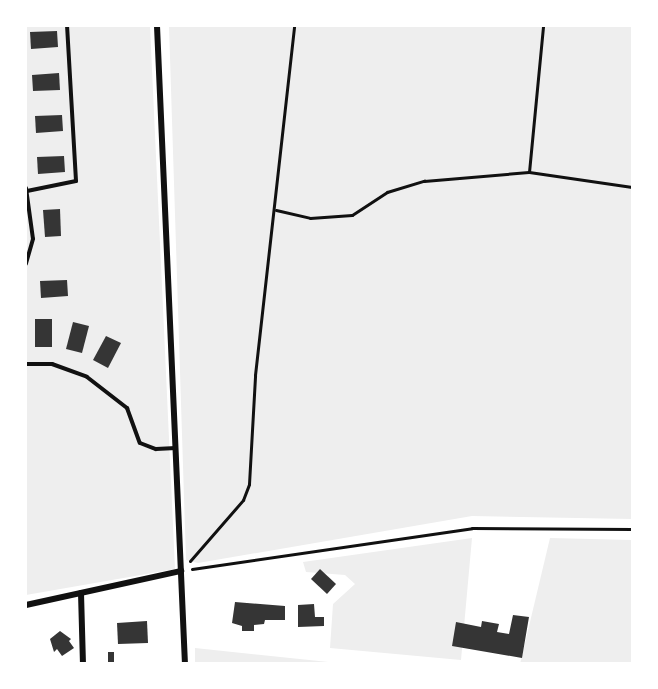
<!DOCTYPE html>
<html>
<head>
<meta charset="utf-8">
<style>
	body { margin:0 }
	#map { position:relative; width:658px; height:689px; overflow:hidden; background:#fff; font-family:"Public Sans",sans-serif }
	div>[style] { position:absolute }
	.green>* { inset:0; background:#eee }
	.building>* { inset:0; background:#353535 }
	.path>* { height:3px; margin:-1.5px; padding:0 1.5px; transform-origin:1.5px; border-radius:1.5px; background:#111 }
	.service>* { height:4px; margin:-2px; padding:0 2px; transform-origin:2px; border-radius:2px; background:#111 }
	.minor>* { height:6px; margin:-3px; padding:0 3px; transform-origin:3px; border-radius:3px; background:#111 }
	span { translate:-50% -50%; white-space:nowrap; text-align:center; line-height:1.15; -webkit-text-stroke:4.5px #fff; paint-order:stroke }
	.frame { position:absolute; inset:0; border:27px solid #fff; pointer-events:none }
</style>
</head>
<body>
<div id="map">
	<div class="green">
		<i style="clip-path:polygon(26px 26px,150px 26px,175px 569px,26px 595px)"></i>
		<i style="clip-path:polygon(169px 26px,632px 26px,632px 519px,472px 516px,198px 563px,186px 560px)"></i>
		<i style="clip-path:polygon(472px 538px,461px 660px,330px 648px,333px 604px,355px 584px,345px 575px,306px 572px,303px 562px)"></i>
		<i style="clip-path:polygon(550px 538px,632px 540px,632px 663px,520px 664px)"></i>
		<i style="clip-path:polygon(195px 648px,338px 663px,195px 663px)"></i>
	</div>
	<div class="building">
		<i style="clip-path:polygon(57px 31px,58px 47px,31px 49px,30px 32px)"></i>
		<i style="clip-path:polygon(59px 73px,60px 90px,33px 91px,32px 75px)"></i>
		<i style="clip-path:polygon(62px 115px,63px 131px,36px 133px,35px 116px)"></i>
		<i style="clip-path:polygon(64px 156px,65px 172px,38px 174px,37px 157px)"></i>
		<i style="clip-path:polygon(60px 209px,61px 236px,45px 237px,43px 210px)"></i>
		<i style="clip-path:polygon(67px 280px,68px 296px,41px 298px,40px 281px)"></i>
		<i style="clip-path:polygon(35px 319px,52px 319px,52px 347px,35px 347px)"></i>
		<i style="clip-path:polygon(73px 322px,89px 326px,82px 353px,66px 349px)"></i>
		<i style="clip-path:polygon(106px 336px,121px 343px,108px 368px,93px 360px)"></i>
		<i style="clip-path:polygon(320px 569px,336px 584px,327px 594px,311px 579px)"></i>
		<i style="clip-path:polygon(235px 602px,285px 606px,285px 620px,265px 620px,264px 624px,254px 625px,254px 631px,242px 631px,242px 626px,232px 623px)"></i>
		<i style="clip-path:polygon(314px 604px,315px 617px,324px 617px,324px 626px,298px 627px,298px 605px)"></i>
		<i style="clip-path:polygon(513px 615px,529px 617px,522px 658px,452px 646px,456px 622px,481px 627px,482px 621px,499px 624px,497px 632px,509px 634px)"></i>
		<i style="clip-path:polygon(147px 621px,148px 643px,118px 644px,117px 623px)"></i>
		<i style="clip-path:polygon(60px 631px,71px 639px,69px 641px,74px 648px,62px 656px,57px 649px,54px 652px,50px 639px)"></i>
		<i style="clip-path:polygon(108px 652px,114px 652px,114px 662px,108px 662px)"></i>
	</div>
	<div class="path">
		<i style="left:529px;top:172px;width:147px;rotate:-84.5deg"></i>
		<i style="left:276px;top:210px;width:35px;rotate:13deg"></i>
		<i style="left:310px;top:218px;width:42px;rotate:-4.1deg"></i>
		<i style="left:352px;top:215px;width:42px;rotate:-33.3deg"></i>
		<i style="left:387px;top:192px;width:39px;rotate:-17deg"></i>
		<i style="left:424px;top:181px;width:105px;rotate:-4.9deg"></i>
		<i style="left:529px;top:172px;width:104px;rotate:8.3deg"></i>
		<i style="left:190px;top:561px;width:81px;rotate:-49deg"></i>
		<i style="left:243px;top:500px;width:17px;rotate:-69deg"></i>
		<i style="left:249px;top:484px;width:109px;rotate:-86.8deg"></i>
		<i style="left:255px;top:375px;width:351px;rotate:-83.6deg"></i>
		<i style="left:192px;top:569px;width:283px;rotate:-8.3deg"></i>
		<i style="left:472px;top:528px;width:160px;rotate:0.4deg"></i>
	</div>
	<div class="service">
		<i style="left:26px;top:188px;width:51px;rotate:82.2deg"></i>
		<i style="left:33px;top:239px;width:26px;rotate:106deg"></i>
		<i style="left:27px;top:191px;width:50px;rotate:-11.5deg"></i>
		<i style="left:76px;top:181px;width:155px;rotate:-93.3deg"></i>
		<i style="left:26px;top:364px;width:26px"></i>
		<i style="left:52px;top:364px;width:37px;rotate:20deg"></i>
		<i style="left:87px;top:377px;width:51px;rotate:37.8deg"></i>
		<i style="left:127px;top:408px;width:37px;rotate:70deg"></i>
		<i style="left:140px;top:443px;width:17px;rotate:21deg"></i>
		<i style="left:156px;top:449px;width:20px;rotate:-3deg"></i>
	</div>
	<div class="minor">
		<i style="left:157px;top:26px;width:639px;rotate:87.49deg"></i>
		<i style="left:81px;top:593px;width:71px;rotate:88.4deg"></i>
		<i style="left:26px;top:605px;width:159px;rotate:-12.4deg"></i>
	</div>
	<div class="frame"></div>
</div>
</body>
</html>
